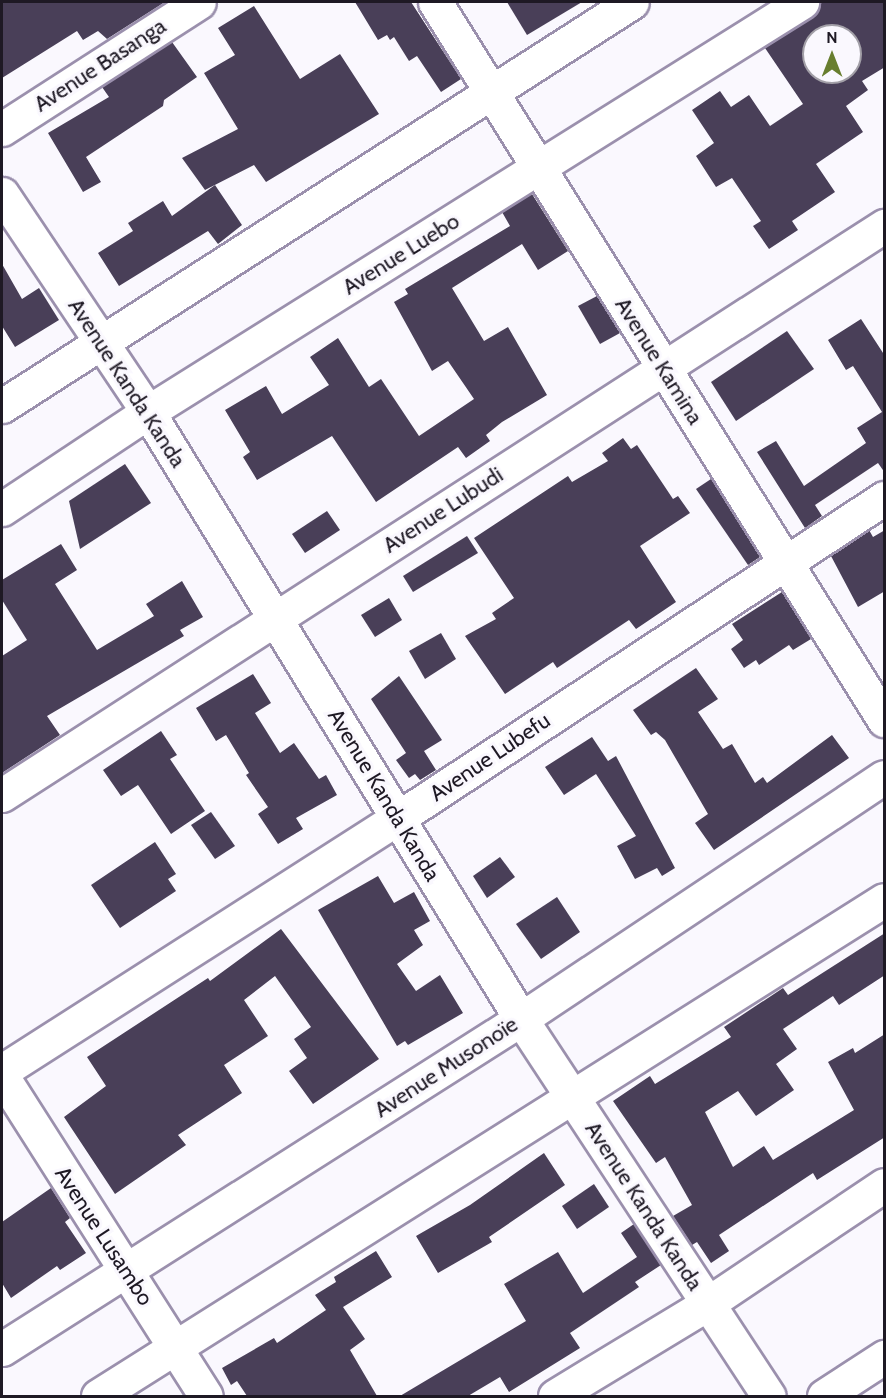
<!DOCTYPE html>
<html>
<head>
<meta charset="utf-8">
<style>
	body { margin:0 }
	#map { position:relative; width:886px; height:1398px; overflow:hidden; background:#faf8fe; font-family:Cabin,sans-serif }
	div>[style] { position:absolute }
	.building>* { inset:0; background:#493f58 }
	.roads { filter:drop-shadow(2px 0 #9b90ad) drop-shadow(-2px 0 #9b90ad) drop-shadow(0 2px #9b90ad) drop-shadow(0 -2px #9b90ad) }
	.minor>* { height:33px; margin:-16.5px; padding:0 16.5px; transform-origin:16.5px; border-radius:16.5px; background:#fff }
	.highway>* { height:33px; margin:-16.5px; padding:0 16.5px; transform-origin:16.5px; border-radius:16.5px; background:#fff }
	span { translate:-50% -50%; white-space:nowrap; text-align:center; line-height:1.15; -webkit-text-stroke:6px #faf8fe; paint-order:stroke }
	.street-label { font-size:22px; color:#1e1924 }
	.frame { position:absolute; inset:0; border:3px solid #1e1924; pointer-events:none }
	.north { position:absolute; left:802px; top:24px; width:60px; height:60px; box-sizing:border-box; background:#faf8fe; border:2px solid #a29fa7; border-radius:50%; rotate:0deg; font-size:16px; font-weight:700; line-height:24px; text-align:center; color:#1e1924 }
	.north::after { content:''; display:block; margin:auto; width:21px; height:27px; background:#687e2f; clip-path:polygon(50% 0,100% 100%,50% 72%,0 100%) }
</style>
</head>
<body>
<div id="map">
	<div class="building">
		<i style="clip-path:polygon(2px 2px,165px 2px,107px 39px,98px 31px,83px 40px,77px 31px,2px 78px)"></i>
		<i style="clip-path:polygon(355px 2px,411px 2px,461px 79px,441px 92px,417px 56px,409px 61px,394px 37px,390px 40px,387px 35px,378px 40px)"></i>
		<i style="clip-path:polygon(507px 2px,582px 2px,527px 35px)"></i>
		<i style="clip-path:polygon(evenodd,822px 2px,885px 2px,885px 67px,862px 81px,868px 90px,846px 106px,863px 132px,816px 164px,835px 192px,792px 221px,798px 230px,769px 249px,753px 226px,761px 221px,732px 178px,716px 187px,696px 156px,714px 143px,692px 110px,720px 91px,731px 107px,749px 95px,770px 126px,803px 104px,765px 48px,812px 18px,822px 2px,814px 36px,850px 36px,850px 72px,814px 72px,814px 36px)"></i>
		<i style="clip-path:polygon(254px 6px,300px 79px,340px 54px,379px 114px,266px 182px,254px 165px,205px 190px,182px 158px,238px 129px,204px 73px,235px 55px,218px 28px)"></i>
		<i style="clip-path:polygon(172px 42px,197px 77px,164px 100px,163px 106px,86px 157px,101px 182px,83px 192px,48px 133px,109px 97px,102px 87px)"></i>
		<i style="clip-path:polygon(215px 185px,242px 225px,218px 244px,208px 231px,119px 286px,98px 253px,133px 231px,128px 223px,163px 201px,172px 216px)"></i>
		<i style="clip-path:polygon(532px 194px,568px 251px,538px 270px,522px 244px,452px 288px,484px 341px,508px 327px,547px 395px,502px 422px,486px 435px,490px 441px,466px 458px,458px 447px,376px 502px,332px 436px,257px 480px,243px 457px,250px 452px,225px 410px,266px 386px,282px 414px,329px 385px,310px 357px,338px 338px,369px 387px,381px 379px,419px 436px,474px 399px,448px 361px,432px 371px,394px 302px,408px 294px,405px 289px,510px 226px,502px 212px)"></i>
		<i style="clip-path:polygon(2px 264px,22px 299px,39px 288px,59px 320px,15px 347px,2px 326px)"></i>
		<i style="clip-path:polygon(597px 296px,620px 333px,600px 344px,578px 306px)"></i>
		<i style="clip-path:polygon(861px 319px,885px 356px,885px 473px,878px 463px,815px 505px,822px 516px,805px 528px,757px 452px,776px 441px,804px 486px,866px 443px,857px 428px,882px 412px,853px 366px,846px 370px,828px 340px)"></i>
		<i style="clip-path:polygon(787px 331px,814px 369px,736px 421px,711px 382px)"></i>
		<i style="clip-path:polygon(623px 438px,631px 449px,637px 445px,673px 499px,678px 496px,690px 513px,640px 546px,676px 602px,636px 629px,629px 620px,557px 668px,553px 662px,505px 694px,465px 636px,496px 619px,492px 613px,514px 598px,474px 538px,568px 476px,572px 482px,608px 461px,602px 453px)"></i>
		<i style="clip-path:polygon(125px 464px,151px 503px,80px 549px,69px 501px)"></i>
		<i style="clip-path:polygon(711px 479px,760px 557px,748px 565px,696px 489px)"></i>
		<i style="clip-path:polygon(327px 511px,340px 530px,305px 553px,292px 534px)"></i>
		<i style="clip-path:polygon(869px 530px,873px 537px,885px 530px,885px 591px,858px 607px,831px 556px)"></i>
		<i style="clip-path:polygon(467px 536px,478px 553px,413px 592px,403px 576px)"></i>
		<i style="clip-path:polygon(61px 544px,77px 570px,55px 584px,97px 650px,154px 616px,146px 604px,182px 581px,203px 617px,180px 630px,184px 636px,47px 716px,60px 735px,2px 773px,2px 656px,27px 640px,2px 600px,2px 580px)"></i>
		<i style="clip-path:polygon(782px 592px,811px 639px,793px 650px,789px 645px,759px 665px,756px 660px,744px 668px,731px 649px,743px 640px,732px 624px)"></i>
		<i style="clip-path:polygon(389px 598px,402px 620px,375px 637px,361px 615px)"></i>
		<i style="clip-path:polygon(441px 633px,456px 659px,425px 679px,409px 651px)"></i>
		<i style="clip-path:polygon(696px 668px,718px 699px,698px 712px,723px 749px,732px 744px,755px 783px,763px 777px,767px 783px,832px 735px,849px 758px,714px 850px,695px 823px,708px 814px,665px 740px,656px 732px,651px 735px,633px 710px)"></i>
		<i style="clip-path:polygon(253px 674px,271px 703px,255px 713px,280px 753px,294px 743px,319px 779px,326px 775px,337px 795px,296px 818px,303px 829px,278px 844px,258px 814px,268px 807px,246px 775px,249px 773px,226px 735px,216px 741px,196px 708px)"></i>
		<i style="clip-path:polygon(399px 676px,442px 740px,424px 751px,436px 770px,420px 780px,415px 774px,409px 778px,396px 760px,406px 753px,371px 699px)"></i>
		<i style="clip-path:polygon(161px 731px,177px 755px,170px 759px,205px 811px,171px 834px,138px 785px,121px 796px,103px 770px)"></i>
		<i style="clip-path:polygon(592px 737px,608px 761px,616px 756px,675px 868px,662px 876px,657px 868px,635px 879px,617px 846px,636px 836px,596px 774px,564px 795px,545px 767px)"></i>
		<i style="clip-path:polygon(211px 812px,235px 846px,215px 859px,191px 825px)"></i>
		<i style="clip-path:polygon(155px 842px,176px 874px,168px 879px,176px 891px,120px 928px,91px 885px)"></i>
		<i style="clip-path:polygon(500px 857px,515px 877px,487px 898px,473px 876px)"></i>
		<i style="clip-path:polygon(378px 876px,394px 903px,414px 892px,430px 921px,414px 930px,423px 945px,397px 964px,416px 991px,440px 975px,463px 1013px,408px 1045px,405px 1041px,397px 1046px,318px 910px)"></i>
		<i style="clip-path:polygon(557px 897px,580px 932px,541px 959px,516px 924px)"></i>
		<i style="clip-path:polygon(281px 929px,379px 1059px,313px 1104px,289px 1071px,307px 1058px,294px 1039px,311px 1027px,275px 976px,244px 1000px,268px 1036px,224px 1065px,242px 1093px,178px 1135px,186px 1145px,115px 1194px,64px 1117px,106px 1086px,87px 1057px,208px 978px,210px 981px)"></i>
		<i style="clip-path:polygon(885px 933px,885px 975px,839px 1005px,833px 996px,783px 1029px,797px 1049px,776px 1064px,794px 1090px,756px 1116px,738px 1091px,705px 1112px,733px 1167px,764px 1146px,773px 1160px,854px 1110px,828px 1062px,853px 1048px,855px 1053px,885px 1034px,885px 1137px,817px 1180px,813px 1173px,719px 1235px,729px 1251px,711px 1263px,697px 1242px,692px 1245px,673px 1216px,692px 1205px,665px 1157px,656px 1163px,613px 1101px,650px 1076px,655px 1084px,731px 1037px,724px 1027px,783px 988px,788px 995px)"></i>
		<i style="clip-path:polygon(544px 1153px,565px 1185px,489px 1237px,492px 1242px,438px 1273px,416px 1236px,470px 1205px)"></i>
		<i style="clip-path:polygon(594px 1184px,609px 1207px,577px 1229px,562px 1206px)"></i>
		<i style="clip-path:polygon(51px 1188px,70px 1218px,65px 1222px,86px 1253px,60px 1270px,57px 1266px,11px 1298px,2px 1283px,2px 1222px)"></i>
		<i style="clip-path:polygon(634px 1224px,661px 1265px,635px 1282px,639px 1287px,570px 1333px,580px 1348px,509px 1392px,500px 1377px,468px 1396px,400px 1396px,526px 1321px,504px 1284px,558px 1252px,583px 1293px,637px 1257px,621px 1233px)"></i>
		<i style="clip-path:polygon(376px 1251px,392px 1277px,343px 1307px,365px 1339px,350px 1350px,377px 1396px,247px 1396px,237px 1381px,231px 1385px,222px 1368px,274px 1338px,277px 1343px,326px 1310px,315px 1295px,336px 1282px,334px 1277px)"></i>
	</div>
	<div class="roads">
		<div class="minor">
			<i style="left:435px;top:2px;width:847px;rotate:57.98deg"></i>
			<i style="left:2px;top:129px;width:234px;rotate:-32.8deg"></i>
			<i style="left:2px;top:194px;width:262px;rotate:56.2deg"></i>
			<i style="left:148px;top:412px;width:712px;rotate:58.43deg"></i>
			<i style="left:521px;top:1019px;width:451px;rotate:56.7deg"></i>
			<i style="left:2px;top:406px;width:748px;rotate:-32.67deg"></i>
			<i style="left:2px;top:509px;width:175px;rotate:-33.6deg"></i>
			<i style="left:148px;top:412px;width:772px;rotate:-32.08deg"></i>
			<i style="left:2px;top:795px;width:1050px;rotate:-32.83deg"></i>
			<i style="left:2px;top:1071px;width:470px;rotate:-32.6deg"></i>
			<i style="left:398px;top:818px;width:582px;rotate:-33.36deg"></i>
			<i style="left:2px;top:1076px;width:379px;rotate:57.5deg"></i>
			<i style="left:2px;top:1349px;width:615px;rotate:-32.45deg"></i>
			<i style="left:521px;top:1019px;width:436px;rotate:-33.7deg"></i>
			<i style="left:98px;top:1396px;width:929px;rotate:-32.25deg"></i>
			<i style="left:555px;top:1396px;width:178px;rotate:-31.2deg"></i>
			<i style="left:707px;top:1304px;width:213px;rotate:-33.9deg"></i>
		</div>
		<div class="highway">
			<i style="left:824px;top:1396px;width:72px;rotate:-33deg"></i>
		</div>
	</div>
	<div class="street-label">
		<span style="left:100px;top:65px;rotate:-33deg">Avenue Basanga</span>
		<span style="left:401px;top:254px;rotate:-32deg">Avenue Luebo</span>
		<span style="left:659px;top:361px;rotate:58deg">Avenue Kamina</span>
		<span style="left:127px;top:383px;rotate:57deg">Avenue Kanda Kanda</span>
		<span style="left:443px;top:510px;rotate:-33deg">Avenue Lubudi</span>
		<span style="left:490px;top:757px;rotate:-34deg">Avenue Lubefu</span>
		<span style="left:384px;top:795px;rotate:59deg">Avenue Kanda Kanda</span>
		<span style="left:446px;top:1067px;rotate:-33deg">Avenue Musonoïe</span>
		<span style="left:644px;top:1206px;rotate:57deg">Avenue Kanda Kanda</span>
		<span style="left:104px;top:1236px;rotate:57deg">Avenue Lusambo</span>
	</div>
	<div class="frame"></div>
	<div class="north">N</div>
</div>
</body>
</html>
